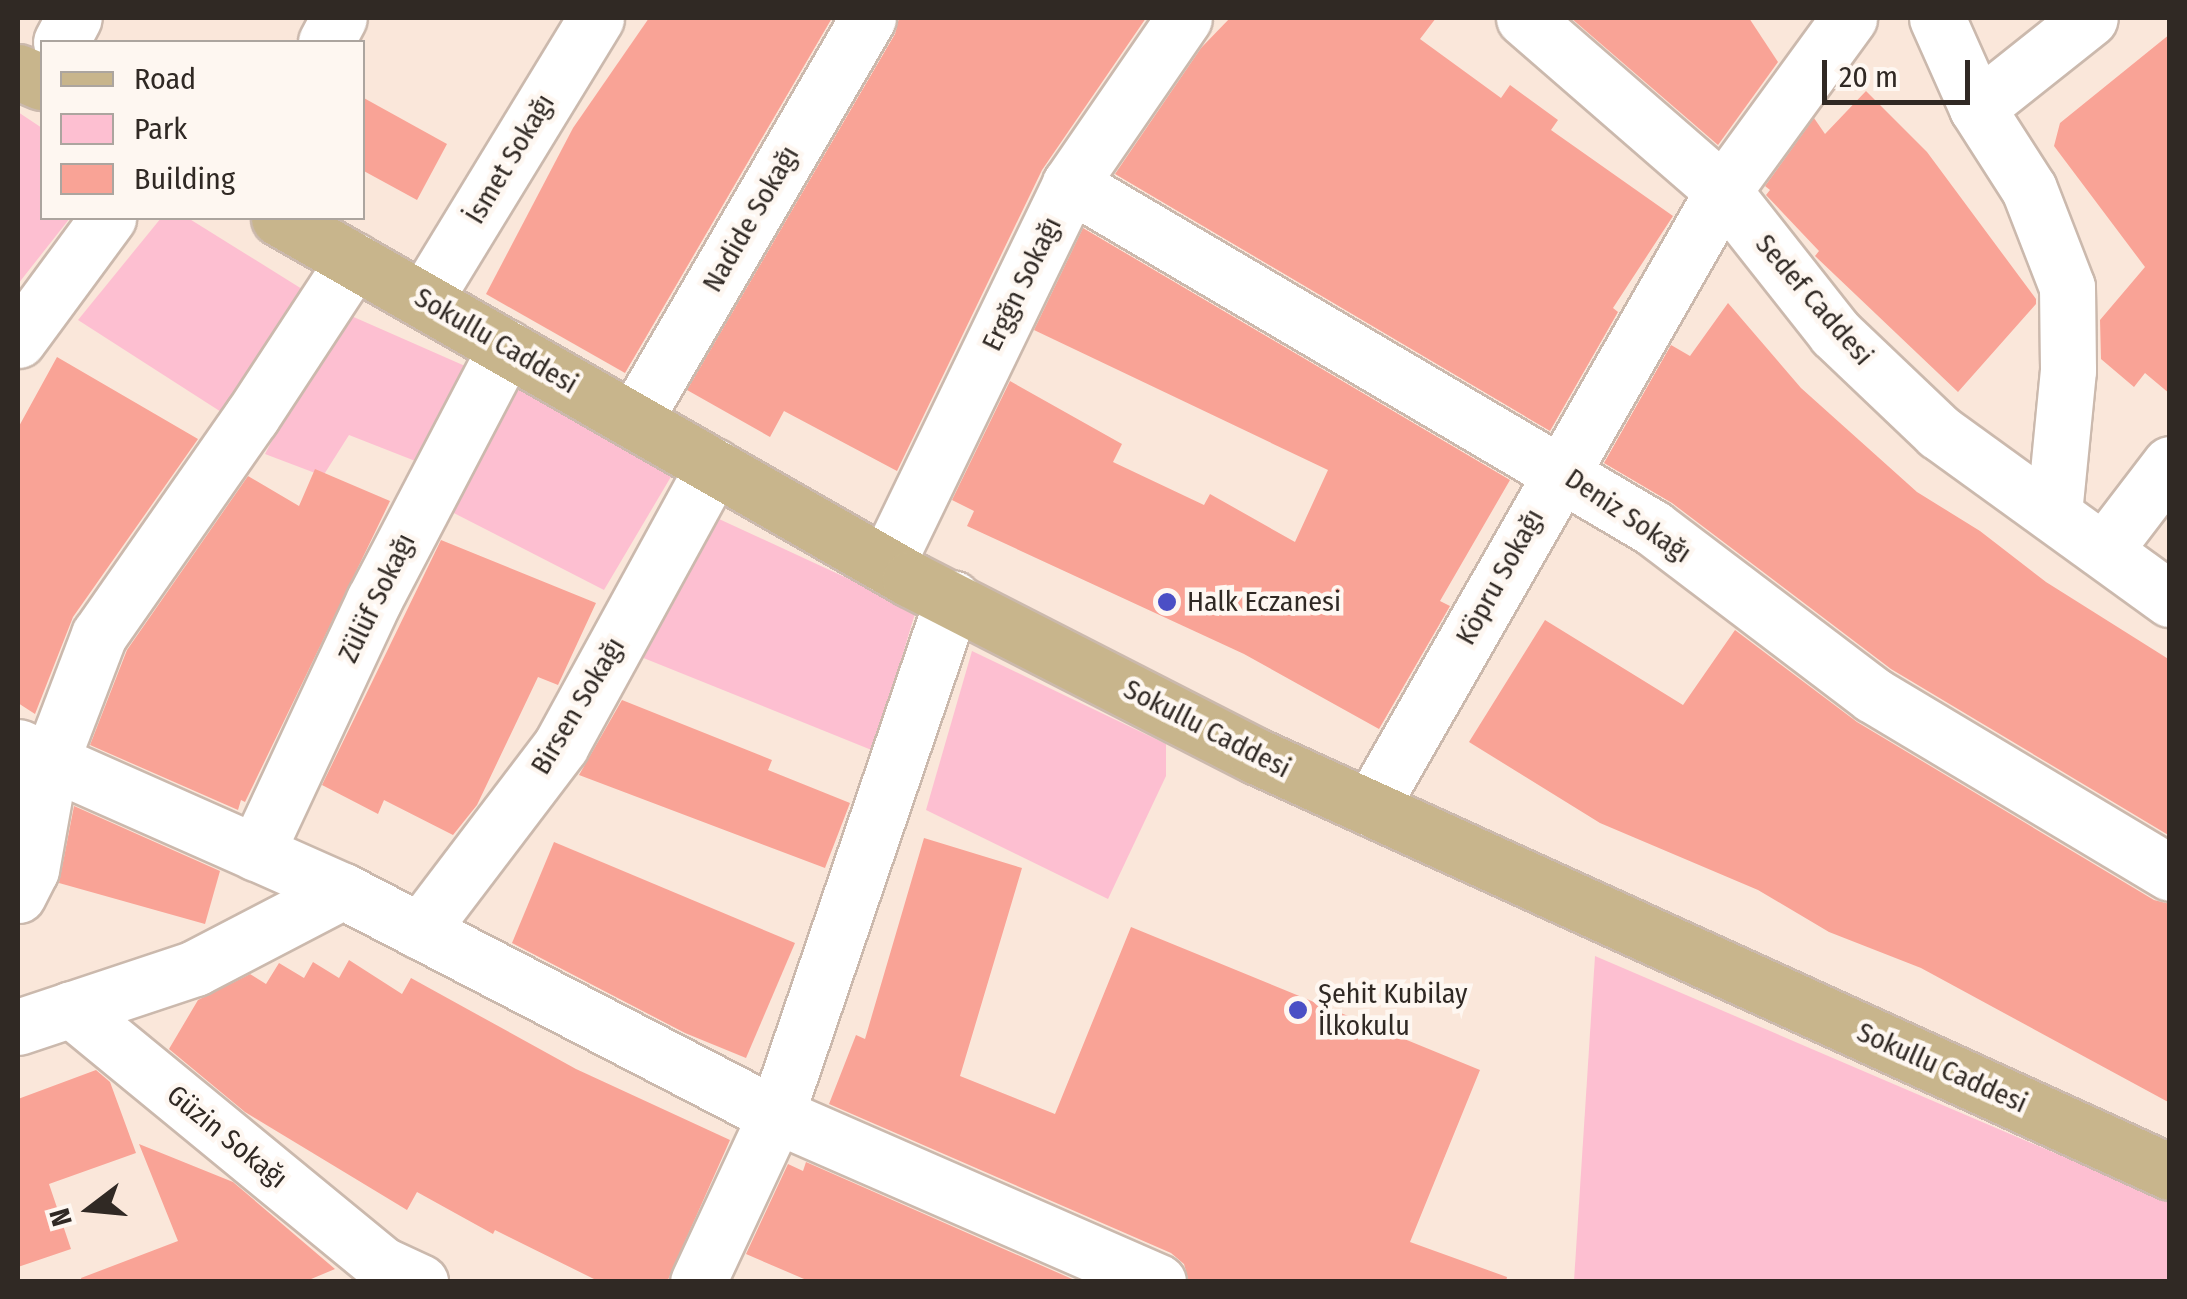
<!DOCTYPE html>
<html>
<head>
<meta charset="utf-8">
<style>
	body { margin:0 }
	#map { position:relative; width:2187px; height:1299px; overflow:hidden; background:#fae7da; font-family:"Fira Sans Condensed",sans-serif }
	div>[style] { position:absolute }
	.green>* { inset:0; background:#fdbfd1 }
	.building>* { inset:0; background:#f9a396 }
	.roads { filter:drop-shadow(2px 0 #cbb9ad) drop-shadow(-2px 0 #cbb9ad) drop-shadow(0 2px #cbb9ad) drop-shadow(0 -2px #cbb9ad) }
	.minor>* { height:55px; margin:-27.5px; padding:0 27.5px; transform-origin:27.5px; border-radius:27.5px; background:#fff }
	.major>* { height:55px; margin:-27.5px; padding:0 27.5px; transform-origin:27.5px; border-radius:27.5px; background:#c8b58c }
	.dots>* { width:28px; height:28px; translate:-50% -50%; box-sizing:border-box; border:5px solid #fef7f1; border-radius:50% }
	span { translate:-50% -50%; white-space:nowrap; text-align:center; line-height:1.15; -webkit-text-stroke:9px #fef7f1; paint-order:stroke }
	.street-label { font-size:28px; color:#302924 }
	.poi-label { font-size:28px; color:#302924 }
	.left { translate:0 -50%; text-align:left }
	.frame { position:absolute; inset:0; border:20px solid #302924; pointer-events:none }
	.legend { position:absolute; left:40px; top:40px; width:325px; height:180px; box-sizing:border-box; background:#fef7f1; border:2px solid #aca59f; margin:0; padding:12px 18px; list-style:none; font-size:30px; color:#302924 }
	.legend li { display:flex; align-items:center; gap:20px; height:50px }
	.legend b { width:50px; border:2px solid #aca59f }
	.north { position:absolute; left:40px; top:1159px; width:100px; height:100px; -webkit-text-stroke:8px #fef7f1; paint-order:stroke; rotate:254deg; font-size:28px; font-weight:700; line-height:40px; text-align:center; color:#302924 }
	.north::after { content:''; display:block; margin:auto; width:35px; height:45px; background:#302924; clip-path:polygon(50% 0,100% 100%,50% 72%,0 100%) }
	.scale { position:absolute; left:1822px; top:60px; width:148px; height:45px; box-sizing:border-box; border:5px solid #302924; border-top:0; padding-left:12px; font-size:30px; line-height:35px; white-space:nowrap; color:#302924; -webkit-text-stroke:8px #fef7f1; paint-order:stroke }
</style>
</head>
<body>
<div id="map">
	<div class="green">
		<i style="clip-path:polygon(18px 112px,42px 128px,42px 218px,70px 218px,18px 284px)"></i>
		<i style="clip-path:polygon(161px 218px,188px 218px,302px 289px,229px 417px,78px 320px)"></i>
		<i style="clip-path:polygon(340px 311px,481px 373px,428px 466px,349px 435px,323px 476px,265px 454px)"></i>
		<i style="clip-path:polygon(514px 377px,672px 475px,604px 590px,446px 509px)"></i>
		<i style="clip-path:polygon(719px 519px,916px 610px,874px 751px,641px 657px)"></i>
		<i style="clip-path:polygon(972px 651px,1166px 744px,1166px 776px,1108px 899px,926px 810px)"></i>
		<i style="clip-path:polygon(1595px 956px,2169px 1202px,2169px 1281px,1574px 1281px)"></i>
	</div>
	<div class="building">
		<i style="clip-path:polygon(649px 18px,832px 18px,625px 373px,486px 294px,573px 128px)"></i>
		<i style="clip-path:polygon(899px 18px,1146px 18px,1042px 170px,897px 471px,784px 411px,770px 437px,687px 390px,895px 34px)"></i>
		<i style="clip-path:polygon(1230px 18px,1436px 18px,1420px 39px,1501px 98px,1510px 85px,1558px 120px,1551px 130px,1673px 216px,1613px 308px,1618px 312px,1550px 431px,1115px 174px,1201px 48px)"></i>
		<i style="clip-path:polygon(1571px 18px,1749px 18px,1778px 62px,1718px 145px)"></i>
		<i style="clip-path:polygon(2170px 34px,2170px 394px,2145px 373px,2134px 387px,2101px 359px,2100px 320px,2145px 267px,2054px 146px,2060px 123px)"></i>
		<i style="clip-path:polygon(1866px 91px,1927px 152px,2036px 299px,2036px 304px,1958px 392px,1815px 256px,1819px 251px,1766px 195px,1770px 190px,1765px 186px,1814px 118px,1825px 134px)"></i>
		<i style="clip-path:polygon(362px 97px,447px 144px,417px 200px,362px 170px)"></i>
		<i style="clip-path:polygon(1083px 228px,1510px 480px,1440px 601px,1450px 606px,1379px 729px,1244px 654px,967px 526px,974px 511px,952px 500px,1010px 381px,1122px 444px,1113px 462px,1204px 505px,1210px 494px,1295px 542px,1328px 470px,1034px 330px)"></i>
		<i style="clip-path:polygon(1728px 303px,1801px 388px,1917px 492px,1980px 531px,2046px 582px,2170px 660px,2170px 836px,1891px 669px,1672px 503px,1604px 463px,1671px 345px,1690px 356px)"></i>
		<i style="clip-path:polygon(57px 357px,198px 439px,73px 617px,35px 714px,18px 703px,18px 428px)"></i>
		<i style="clip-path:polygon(315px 469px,390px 501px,245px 802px,241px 800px,238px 810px,90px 745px,127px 650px,248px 476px,299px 506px)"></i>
		<i style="clip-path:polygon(441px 540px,596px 603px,558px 685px,538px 677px,477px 805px,453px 835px,384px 800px,378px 814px,322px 785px)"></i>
		<i style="clip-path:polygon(1545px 620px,1683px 705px,1735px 630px,1857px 722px,2154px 900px,2170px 904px,2170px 1103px,1921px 968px,1829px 932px,1758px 890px,1600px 823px,1469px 742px)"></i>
		<i style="clip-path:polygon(622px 700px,772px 760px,768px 770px,850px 803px,825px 868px,579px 775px)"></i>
		<i style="clip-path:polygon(74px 806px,220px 871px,205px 924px,59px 883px)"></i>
		<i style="clip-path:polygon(924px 838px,1022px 868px,960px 1076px,1055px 1114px,1131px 927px,1480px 1070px,1410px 1242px,1507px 1277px,1506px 1282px,1189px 1282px,1184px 1264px,1171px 1253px,829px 1104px,856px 1035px,865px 1039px)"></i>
		<i style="clip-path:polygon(554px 842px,795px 943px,746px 1058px,685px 1033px,512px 943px)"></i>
		<i style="clip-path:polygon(349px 960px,402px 994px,411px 978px,576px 1069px,730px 1140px,667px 1282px,600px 1282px,495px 1230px,493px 1234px,417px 1192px,407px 1210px,245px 1112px,169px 1049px,198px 1000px,250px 974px,266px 984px,279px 963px,304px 978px,313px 962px,339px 978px)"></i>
		<i style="clip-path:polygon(96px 1070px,110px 1082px,136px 1153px,49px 1184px,71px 1249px,18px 1267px,18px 1099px)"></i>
		<i style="clip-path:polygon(139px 1144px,233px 1182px,335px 1269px,304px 1282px,82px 1282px,81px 1278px,178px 1241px)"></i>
		<i style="clip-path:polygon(806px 1162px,1079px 1282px,811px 1282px,746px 1254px,788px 1164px,803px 1171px)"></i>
	</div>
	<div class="roads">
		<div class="minor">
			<i style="left:1524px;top:18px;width:264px;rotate:41deg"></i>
			<i style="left:1723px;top:191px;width:181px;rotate:51.7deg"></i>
			<i style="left:1835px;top:333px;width:144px;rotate:43.6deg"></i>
			<i style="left:1939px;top:432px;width:285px;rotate:35.9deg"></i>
			<i style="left:1937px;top:18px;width:98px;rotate:66deg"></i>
			<i style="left:1977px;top:108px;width:96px;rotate:57.3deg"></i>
			<i style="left:2029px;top:189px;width:105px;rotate:68.8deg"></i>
			<i style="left:2067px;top:287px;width:83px;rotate:89.3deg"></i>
			<i style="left:2068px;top:370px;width:143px;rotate:95.6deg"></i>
			<i style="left:61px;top:42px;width:27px;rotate:-62deg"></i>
			<i style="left:326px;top:42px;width:27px;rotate:-62deg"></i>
			<i style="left:1977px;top:108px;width:144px;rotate:-38.5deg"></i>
			<i style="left:1070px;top:184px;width:677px;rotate:30.54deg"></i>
			<i style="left:1653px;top:528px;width:276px;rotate:37.2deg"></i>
			<i style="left:1873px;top:695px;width:346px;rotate:30.9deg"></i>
			<i style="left:424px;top:300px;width:330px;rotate:-58.6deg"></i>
			<i style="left:18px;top:340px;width:152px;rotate:-53.6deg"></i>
			<i style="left:634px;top:420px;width:465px;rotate:-59.8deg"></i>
			<i style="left:2105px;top:549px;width:107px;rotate:-52.6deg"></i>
			<i style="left:886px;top:565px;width:423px;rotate:-64.2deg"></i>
			<i style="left:1070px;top:184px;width:201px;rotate:-55.5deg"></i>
			<i style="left:18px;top:747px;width:355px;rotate:23.9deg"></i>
			<i style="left:343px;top:891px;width:488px;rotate:27.4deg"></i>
			<i style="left:776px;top:1115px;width:417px;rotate:23.6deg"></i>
			<i style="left:1370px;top:808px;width:711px;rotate:-60.23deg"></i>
			<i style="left:1723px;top:191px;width:214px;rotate:-53.9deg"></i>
			<i style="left:256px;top:853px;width:279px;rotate:-65deg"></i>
			<i style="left:374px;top:600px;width:285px;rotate:-62.4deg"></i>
			<i style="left:18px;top:895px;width:28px;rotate:-63deg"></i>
			<i style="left:31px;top:870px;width:109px;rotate:-79.9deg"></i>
			<i style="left:50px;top:763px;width:137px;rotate:-69.1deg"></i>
			<i style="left:99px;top:635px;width:267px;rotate:-55.1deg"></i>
			<i style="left:252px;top:416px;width:186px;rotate:-56.8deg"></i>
			<i style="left:420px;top:931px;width:233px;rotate:-52.8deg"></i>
			<i style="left:561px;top:745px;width:318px;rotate:-61.3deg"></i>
			<i style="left:71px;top:1009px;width:404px;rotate:39.4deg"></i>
			<i style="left:383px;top:1265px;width:41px;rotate:24.7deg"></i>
			<i style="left:18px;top:1027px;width:187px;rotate:-18.4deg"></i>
			<i style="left:195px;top:968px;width:167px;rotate:-27.5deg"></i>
			<i style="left:698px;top:1282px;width:184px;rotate:-65deg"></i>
			<i style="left:776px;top:1115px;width:546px;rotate:-71.1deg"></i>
		</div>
		<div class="major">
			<i style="left:18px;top:72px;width:26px;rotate:23deg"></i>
			<i style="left:279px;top:218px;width:727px;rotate:29.77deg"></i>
			<i style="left:910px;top:579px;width:389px;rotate:27.1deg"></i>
			<i style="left:1256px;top:756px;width:1004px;rotate:24.47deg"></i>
		</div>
	</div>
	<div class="dots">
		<i style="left:1167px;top:602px;background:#4b4fc5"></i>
		<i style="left:1298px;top:1010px;background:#4b4fc5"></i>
	</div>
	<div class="street-label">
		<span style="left:510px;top:159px;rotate:-59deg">İsmet Sokağı</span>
		<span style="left:751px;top:219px;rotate:-60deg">Nadide Sokağı</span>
		<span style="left:1022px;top:284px;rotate:-64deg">Ergğn Sokağı</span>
		<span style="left:1814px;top:300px;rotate:49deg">Sedef Caddesi</span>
		<span style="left:496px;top:341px;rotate:30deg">Sokullu Caddesi</span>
		<span style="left:1628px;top:516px;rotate:34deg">Deniz Sokağı</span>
		<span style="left:1500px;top:577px;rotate:-61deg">Köpru Sokağı</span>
		<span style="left:377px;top:598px;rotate:-64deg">Zülüf Sokağı</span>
		<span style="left:578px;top:706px;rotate:-59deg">Birsen Sokağı</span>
		<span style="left:1207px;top:729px;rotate:27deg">Sokullu Caddesi</span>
		<span style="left:1942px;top:1068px;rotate:24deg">Sokullu Caddesi</span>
		<span style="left:227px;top:1137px;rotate:39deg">Güzin Sokağı</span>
	</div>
	<div class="poi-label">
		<span class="left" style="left:1187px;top:602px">Halk Eczanesi</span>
		<span class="left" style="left:1318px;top:1010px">Şehit Kubilay<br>İlkokulu</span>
	</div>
	<div class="frame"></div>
	<ul class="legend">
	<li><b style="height:12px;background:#c8b58c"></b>Road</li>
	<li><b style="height:28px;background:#fdbfd1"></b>Park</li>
	<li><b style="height:28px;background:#f9a396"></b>Building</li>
	</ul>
	<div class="north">N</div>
	<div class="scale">20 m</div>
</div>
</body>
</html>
